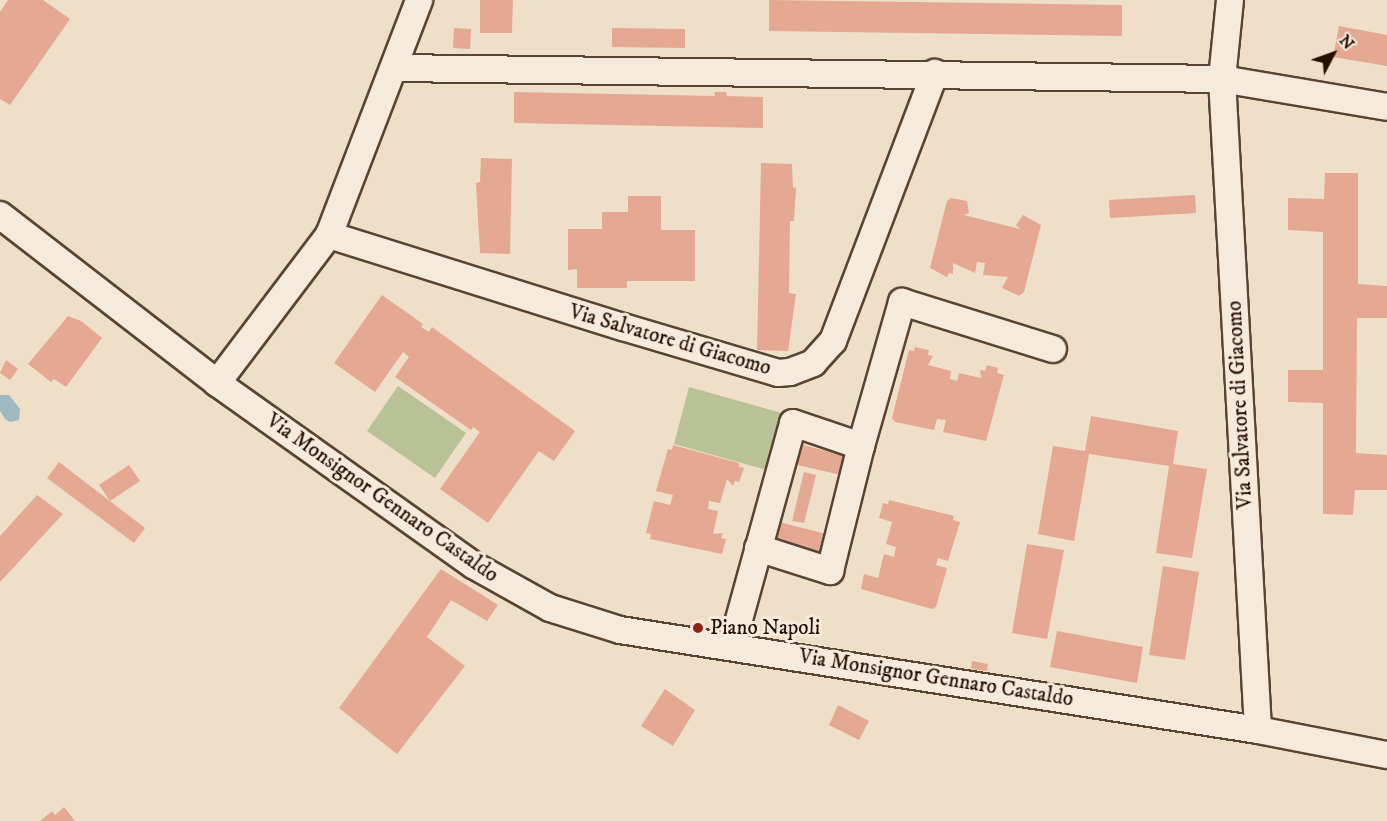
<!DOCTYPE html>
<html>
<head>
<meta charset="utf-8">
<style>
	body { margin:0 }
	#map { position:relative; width:1387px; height:821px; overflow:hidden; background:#efdfc8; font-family:"IM FELL DW Pica",serif }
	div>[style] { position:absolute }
	.green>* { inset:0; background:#b9c296 }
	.water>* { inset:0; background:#9fbac0 }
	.building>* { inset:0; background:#e5a892 }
	.roads { filter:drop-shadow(2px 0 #594432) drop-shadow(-2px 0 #594432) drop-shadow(0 2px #594432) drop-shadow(0 -2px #594432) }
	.minor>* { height:26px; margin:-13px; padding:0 13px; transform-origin:13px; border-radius:13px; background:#f5eadb }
	.dots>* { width:16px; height:16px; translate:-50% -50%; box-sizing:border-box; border:3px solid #f5eadb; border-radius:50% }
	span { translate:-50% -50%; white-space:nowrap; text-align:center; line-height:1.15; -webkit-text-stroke:6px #f5eadb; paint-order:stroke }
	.street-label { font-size:21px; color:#271000 }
	.poi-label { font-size:21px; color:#271000 }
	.left { translate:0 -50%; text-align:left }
	.north { position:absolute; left:1303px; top:24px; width:60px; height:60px; -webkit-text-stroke:4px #f5eadb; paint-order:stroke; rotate:49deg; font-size:16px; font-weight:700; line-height:24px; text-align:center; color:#271000 }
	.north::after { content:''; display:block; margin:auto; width:21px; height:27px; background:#271000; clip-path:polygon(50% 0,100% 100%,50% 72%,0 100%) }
</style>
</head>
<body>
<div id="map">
	<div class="green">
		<i style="clip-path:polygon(398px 386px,466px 433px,435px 478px,367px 431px)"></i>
		<i style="clip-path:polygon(689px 387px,782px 413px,767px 470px,674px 444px)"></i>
	</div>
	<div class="water">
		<i style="clip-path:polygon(0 395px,9px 395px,20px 409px,19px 420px,10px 422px,5px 419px,0 411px)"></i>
	</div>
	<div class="building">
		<i style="clip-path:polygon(8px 0,43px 0,70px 19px,10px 105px,0 99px,0 12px)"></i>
		<i style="clip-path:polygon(480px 0,513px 0,512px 33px,480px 33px)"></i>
		<i style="clip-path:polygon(769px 0,1122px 5px,1122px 36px,769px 31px)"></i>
		<i style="clip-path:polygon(1339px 26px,1387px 35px,1387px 66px,1333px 57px)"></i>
		<i style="clip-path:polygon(454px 28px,471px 29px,470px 49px,453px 48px)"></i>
		<i style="clip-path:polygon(612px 28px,685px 29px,685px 48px,612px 47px)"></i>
		<i style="clip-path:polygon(514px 92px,715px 96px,714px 92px,726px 92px,727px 96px,763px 97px,763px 128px,514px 123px)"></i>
		<i style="clip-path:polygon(481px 158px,512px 159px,510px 254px,480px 253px,476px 183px,480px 182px)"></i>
		<i style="clip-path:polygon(761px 163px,792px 164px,793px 187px,796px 188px,794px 221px,790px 221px,789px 293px,796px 294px,788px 351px,757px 350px)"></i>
		<i style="clip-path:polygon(1325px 173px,1358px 173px,1358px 284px,1387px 286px,1387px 318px,1357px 318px,1356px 453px,1387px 455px,1387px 490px,1355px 490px,1353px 515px,1323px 514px,1323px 403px,1288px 402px,1288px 370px,1323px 370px,1323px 232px,1288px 230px,1288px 198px,1324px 199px)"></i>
		<i style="clip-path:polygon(1195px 195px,1196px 213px,1110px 218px,1109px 200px)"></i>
		<i style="clip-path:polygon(628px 196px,661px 196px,661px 230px,695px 230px,695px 281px,627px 281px,627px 288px,577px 288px,577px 269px,568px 270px,568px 229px,602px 229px,602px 212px,628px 212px)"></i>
		<i style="clip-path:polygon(951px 198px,967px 201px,969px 213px,964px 215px,1020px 229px,1016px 225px,1023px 215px,1041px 225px,1024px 292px,1019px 296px,1002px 288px,1008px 277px,983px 275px,985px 263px,977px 262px,975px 273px,953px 263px,953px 274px,949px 273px,947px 277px,930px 268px,947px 201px)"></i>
		<i style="clip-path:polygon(382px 295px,423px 324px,421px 327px,429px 332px,432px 327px,575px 431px,554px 461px,539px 451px,488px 523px,440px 489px,480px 432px,473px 427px,471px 430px,395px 377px,409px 357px,403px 352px,375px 392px,334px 363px)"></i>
		<i style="clip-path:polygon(68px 316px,81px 321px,102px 338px,66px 387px,54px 379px,51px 382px,28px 364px)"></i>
		<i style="clip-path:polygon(915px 347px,929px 350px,928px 355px,933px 356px,928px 365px,951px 371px,950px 379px,957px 381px,959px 373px,981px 378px,980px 370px,985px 371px,987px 365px,998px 368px,997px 373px,1004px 375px,986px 441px,943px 432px,946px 420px,937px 419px,934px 430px,895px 422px,892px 418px,909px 350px,914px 351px)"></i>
		<i style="clip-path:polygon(6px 360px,18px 369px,10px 380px,0 373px)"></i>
		<i style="clip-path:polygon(1091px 416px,1178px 431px,1173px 464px,1207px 469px,1192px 558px,1156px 553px,1169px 466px,1089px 454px,1074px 541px,1038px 534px,1053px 446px,1085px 451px)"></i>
		<i style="clip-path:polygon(799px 444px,846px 456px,841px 475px,793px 464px)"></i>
		<i style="clip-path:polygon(673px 445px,739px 463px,739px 467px,744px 468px,739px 482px,735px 481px,733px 486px,727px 479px,720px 503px,709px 501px,708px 509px,718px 511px,713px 534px,723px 533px,721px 538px,726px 539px,722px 554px,650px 539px,651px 534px,646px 533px,654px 501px,670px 505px,673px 495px,656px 491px,668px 449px,672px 450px)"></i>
		<i style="clip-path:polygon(59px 462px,145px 528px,134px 543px,47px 478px)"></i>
		<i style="clip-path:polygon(129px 465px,140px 481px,110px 501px,99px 485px)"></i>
		<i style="clip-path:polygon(804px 472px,816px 475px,804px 523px,792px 521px)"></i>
		<i style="clip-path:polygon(37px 495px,63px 514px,0 582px,0 536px)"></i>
		<i style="clip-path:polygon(889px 500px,954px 516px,953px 520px,960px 522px,948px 561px,938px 558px,936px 565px,947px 568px,936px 607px,932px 609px,861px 589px,864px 574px,878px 578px,884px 554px,894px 557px,896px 547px,886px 544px,892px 522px,879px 518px,883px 503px,888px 504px)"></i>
		<i style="clip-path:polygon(779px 522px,826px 534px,821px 554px,774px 542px)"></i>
		<i style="clip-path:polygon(1027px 544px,1064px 550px,1047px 639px,1012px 633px)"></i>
		<i style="clip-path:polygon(1163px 566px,1199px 572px,1185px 660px,1149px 655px)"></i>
		<i style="clip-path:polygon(441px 569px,498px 605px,487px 621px,451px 600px,427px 637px,465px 666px,397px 754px,339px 708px)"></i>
		<i style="clip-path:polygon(1057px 631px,1143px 647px,1137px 683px,1050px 667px)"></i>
		<i style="clip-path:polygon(972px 661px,988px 664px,987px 671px,971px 669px)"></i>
		<i style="clip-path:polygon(665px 689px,695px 710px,673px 746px,641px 726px)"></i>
		<i style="clip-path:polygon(838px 705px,869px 721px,859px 740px,829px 725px)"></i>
		<i style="clip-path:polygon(64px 807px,75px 821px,40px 821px,52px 811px,55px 815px)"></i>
	</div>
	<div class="roads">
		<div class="minor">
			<i style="left:1230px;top:0;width:79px;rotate:95.8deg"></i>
			<i style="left:1222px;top:79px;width:652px;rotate:86.83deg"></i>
			<i style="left:394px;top:68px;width:828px;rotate:0.76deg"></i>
			<i style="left:1222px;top:79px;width:167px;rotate:9.6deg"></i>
			<i style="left:0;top:215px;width:274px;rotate:37.7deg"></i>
			<i style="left:217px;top:383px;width:314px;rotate:35.4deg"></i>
			<i style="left:473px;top:565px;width:88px;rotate:29.2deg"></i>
			<i style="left:550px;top:608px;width:73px;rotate:17.4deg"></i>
			<i style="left:620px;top:630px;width:646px;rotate:8.91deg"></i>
			<i style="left:1258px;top:730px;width:131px;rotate:11deg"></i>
			<i style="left:329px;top:235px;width:308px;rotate:17.4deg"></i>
			<i style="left:623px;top:327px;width:162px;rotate:16.5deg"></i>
			<i style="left:778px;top:373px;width:12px;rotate:-5deg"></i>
			<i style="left:790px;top:372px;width:25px;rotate:-21deg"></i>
			<i style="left:813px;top:363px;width:30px;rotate:-48deg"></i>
			<i style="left:833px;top:341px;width:287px;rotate:-69.2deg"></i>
			<i style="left:217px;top:383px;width:186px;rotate:-52.9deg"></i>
			<i style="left:329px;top:235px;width:252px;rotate:-69deg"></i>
			<i style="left:758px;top:548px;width:76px;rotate:17.7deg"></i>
			<i style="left:830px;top:571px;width:129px;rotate:-76.1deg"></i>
			<i style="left:732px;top:645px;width:230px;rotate:-74.6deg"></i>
			<i style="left:793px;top:423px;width:72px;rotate:18.7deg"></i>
			<i style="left:861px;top:446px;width:150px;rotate:-74.1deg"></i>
			<i style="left:902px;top:302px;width:158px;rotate:17.3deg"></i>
		</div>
	</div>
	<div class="dots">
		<i style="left:698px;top:628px;background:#8f2418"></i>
	</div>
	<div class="street-label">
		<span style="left:670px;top:340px;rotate:16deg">Via Salvatore di Giacomo</span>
		<span style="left:1240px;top:405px;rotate:-93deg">Via Salvatore di Giacomo</span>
		<span style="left:382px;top:498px;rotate:35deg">Via Monsignor Gennaro Castaldo</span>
		<span style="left:936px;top:678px;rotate:9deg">Via Monsignor Gennaro Castaldo</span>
	</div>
	<div class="poi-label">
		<span class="left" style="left:710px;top:628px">Piano Napoli</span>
	</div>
	<div class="north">N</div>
</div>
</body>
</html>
